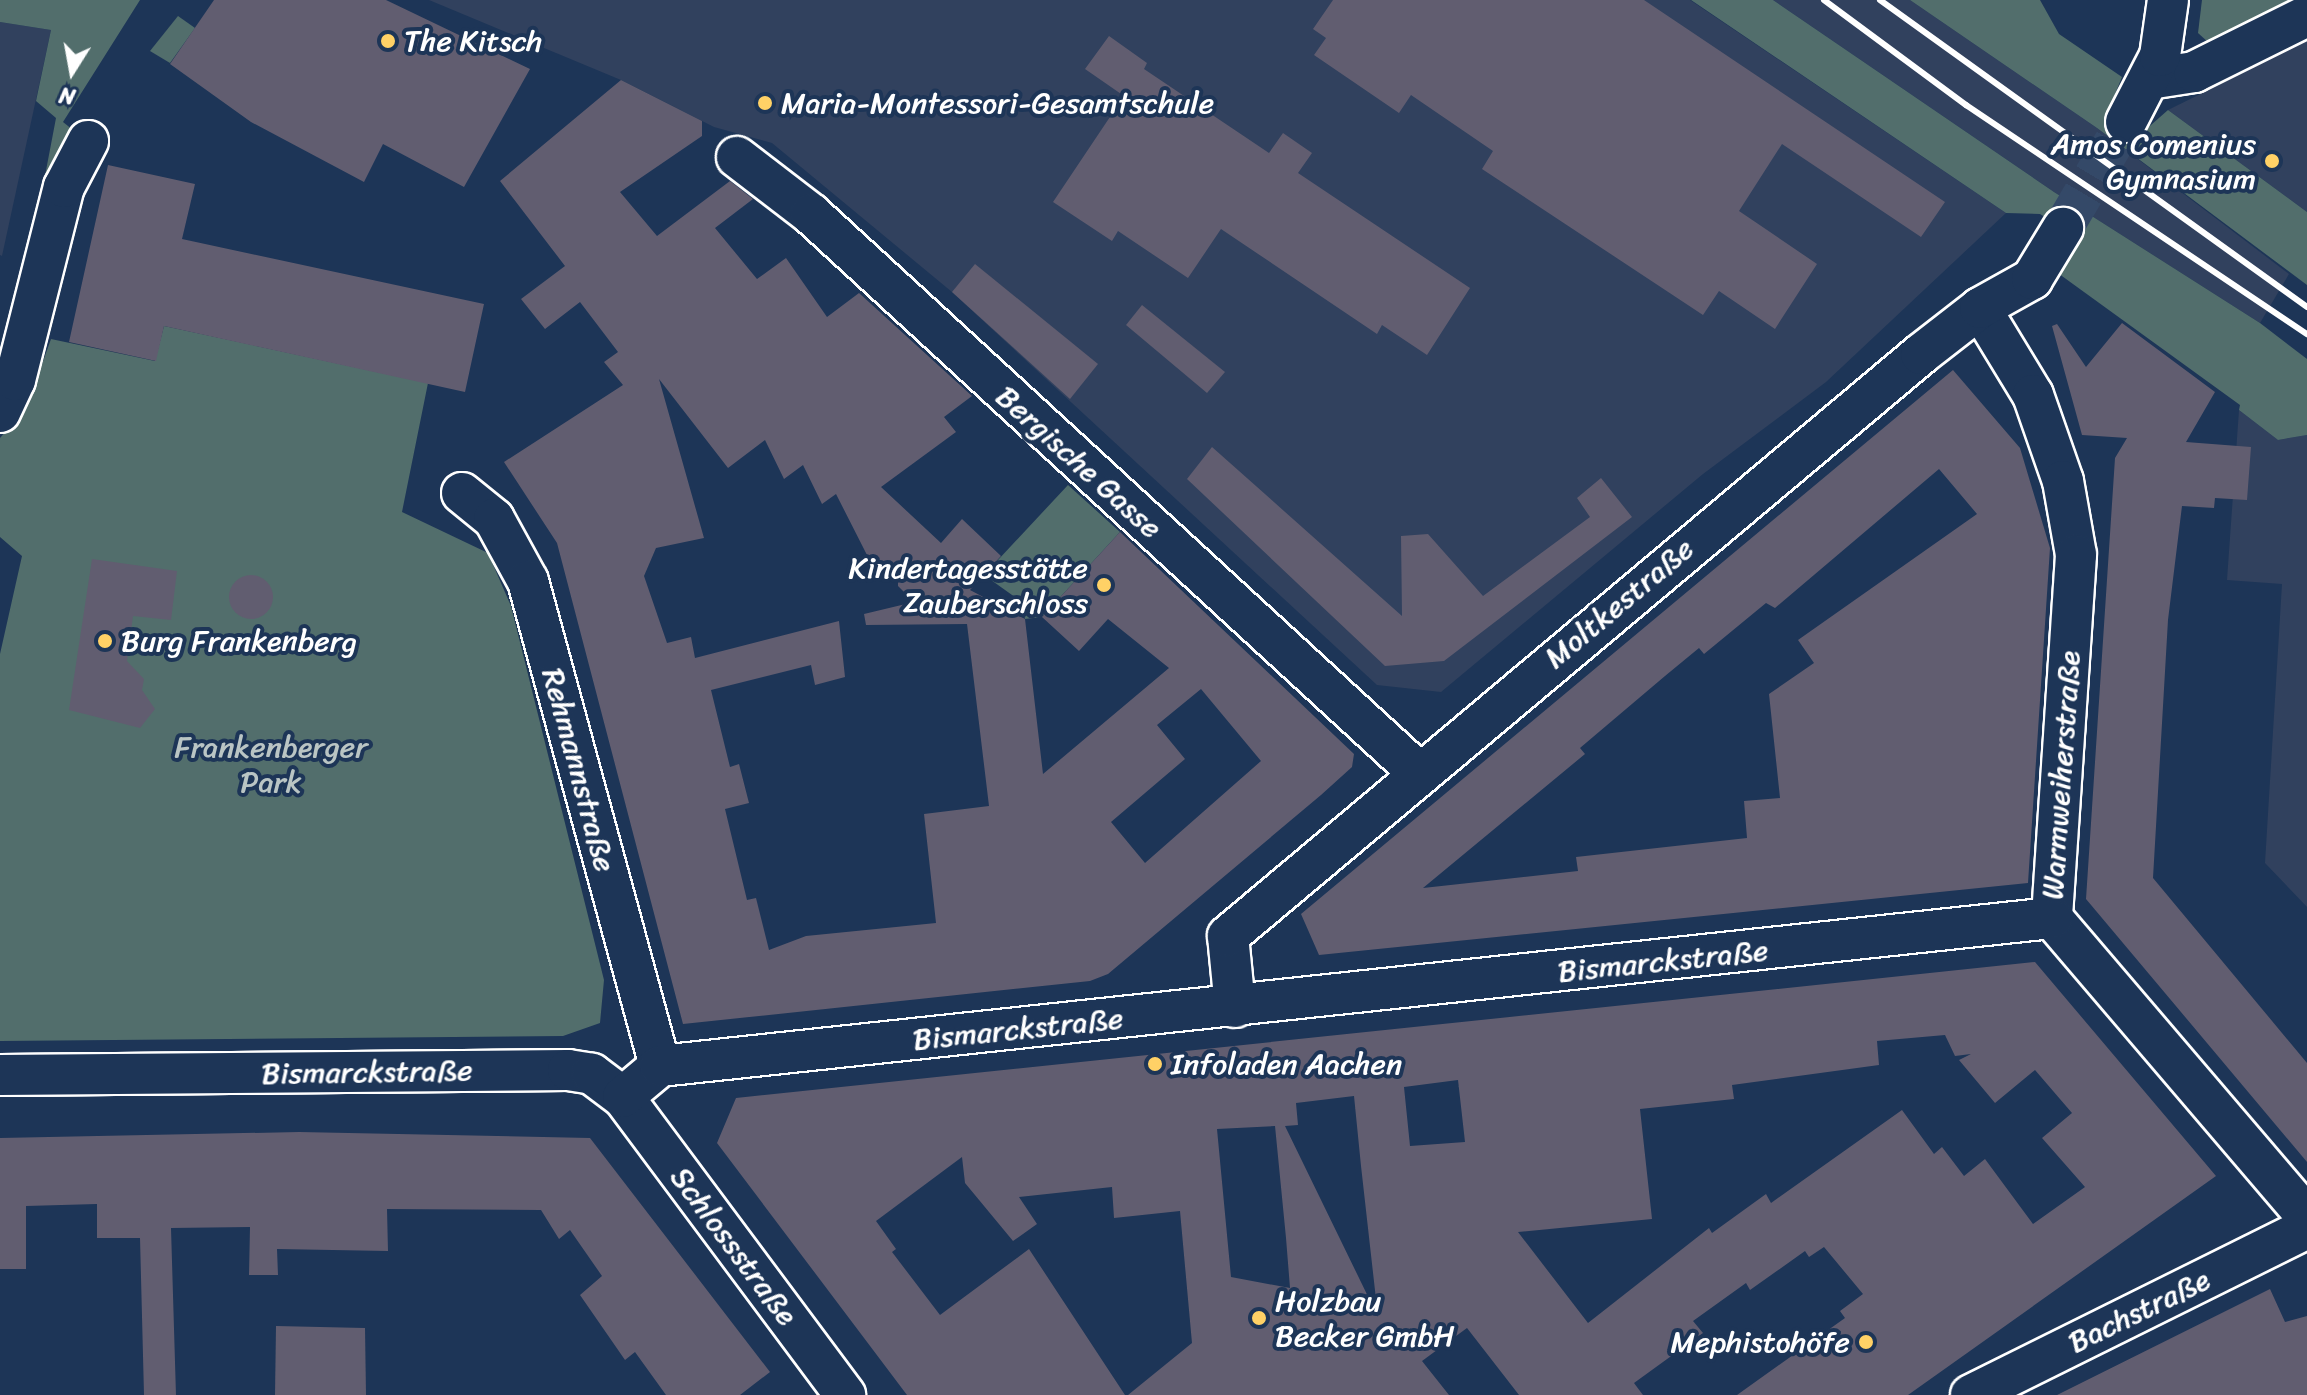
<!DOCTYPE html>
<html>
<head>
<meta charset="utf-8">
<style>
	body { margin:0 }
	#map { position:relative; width:2307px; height:1395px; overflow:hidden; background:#1d3557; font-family:Sriracha,sans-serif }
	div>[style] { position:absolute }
	.built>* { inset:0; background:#31415e }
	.green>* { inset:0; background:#526e6c }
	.building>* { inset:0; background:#615d70 }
	.round { border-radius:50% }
	.street-tunnel>* { height:40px; margin-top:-20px; transform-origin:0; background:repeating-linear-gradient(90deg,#344968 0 40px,transparent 0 60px) }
	.roads { filter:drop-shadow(2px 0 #fff) drop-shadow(-2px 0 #fff) drop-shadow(0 2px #fff) drop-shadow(0 -2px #fff) }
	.street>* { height:40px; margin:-20px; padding:0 20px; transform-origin:20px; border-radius:20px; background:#1d3557 }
	.rail>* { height:6px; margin:-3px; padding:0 3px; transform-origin:3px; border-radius:3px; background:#fff }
	.dots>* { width:22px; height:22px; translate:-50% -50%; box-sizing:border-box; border:4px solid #1d3557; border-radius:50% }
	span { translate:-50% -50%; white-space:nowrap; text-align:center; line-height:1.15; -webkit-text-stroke:8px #1d3557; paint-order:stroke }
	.poi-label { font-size:30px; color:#fff }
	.left { translate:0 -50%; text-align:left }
	.right { translate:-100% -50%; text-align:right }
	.street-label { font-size:30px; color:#fff }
	.park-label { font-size:30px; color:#bac5c4 }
	.north { position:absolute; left:32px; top:32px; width:80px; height:80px; -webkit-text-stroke:6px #1d3557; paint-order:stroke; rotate:191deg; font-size:22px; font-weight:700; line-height:32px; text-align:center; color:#fff }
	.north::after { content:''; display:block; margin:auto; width:28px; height:36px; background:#fff; clip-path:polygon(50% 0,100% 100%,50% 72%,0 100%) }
</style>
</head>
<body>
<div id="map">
	<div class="built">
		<i style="clip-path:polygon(429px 0,1690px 0,2006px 213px,1826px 382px,1703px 474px,1441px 692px,1377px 685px,952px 292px,772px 143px,714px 127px,621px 80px)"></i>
		<i style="clip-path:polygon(1773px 0,1910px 0,2097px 128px,2289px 274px,2260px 323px,2054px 192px)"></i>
		<i style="clip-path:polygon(0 22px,51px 30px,2px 256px,0 255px)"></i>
		<i style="clip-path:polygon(2307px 41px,2307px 212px,2168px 110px)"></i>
		<i style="clip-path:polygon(2239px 410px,2278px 440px,2307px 435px,2307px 907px,2265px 863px,2282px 584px,2227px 580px)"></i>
	</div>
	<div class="green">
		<i style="clip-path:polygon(0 0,140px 0,63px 122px,73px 130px,36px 223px,56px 118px,36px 101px,51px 30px,0 22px)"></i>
		<i style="clip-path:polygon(1691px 0,1773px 0,2054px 192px,2260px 323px,2307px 359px,2307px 435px,2278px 440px,2239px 410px,2240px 405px,2055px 271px,2063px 228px,2040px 214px,2006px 213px)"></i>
		<i style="clip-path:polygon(1910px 0,2040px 0,2059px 34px,2122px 77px,2108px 111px,2143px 132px,2168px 110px,2307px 212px,2307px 285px,2097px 128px)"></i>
		<i style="clip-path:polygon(2202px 0,2293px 0,2209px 43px,2198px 33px)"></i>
		<i style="clip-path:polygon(178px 16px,195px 28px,170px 63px,150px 51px)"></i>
		<i style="clip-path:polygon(164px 326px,428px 383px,402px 512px,488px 553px,511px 606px,604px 980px,600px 1023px,563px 1036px,0 1041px,0 654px,22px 556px,0 537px,0 438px,27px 406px,51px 339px,155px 361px)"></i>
		<i style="clip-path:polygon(1068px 485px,1120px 532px,1042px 617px,1025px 619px,1022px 602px,984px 575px)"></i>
	</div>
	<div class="building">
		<i style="clip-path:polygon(214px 0,386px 0,530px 69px,464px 187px,383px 144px,364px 182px,251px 122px,170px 64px)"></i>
		<i style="clip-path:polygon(1333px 0,1644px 0,1945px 202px,1921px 237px,1782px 144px,1739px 211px,1817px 264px,1775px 329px,1719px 291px,1703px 315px,1482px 169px,1493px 151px,1411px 95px,1399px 113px,1314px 55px,1326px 38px,1313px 29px)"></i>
		<i style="clip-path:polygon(1109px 36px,1147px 63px,1144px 69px,1269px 153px,1283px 133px,1312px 153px,1298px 173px,1470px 288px,1427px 355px,1382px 325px,1377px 334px,1221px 229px,1188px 278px,1118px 231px,1112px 241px,1053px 202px,1124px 96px,1085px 69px)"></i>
		<i style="clip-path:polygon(evenodd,621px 80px,702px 121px,702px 136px,620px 192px,657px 236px,730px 181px,753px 199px,715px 228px,757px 279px,786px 258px,827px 317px,859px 293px,972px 396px,944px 417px,956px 432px,881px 487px,941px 543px,962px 519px,1001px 556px,970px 590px,1025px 619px,1043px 774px,1169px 668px,1108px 619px,1079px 651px,1042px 617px,1120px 532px,1354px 754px,1352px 767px,1321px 795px,1108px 974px,1090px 981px,683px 1024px,557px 543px,504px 462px,623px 385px,604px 362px,618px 352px,580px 302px,545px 329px,521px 299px,565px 266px,500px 181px,621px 80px,659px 379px,728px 468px,765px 440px,784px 479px,803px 465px,822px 504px,836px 494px,868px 557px,877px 567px,898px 567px,898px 586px,914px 602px,864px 614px,866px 625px,967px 624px,989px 806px,924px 814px,936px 923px,806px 936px,769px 950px,756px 898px,747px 900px,725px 809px,749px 803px,739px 764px,730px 767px,711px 690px,811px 665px,815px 685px,845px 677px,839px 621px,695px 658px,691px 637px,667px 643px,644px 576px,656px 548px,704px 538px,659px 379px,621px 80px,1201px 689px,1261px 761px,1145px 863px,1111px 822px,1185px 759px,1157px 725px,1201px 689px)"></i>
		<i style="clip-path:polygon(108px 165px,195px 184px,182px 239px,484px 304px,465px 392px,164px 326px,156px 361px,69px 342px)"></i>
		<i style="clip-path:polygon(975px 264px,1098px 364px,1070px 399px,952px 292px)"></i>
		<i style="clip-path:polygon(1142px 305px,1225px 372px,1207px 393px,1126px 325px)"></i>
		<i style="clip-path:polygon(2122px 323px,2215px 392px,2186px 442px,2251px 447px,2247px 500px,2215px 498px,2214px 508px,2182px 506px,2168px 620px,2153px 878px,2307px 1063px,2307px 1162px,2086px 899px,2115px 458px,2127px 438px,2082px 435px,2052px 326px,2057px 324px,2086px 367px)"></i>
		<i style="clip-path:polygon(evenodd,1953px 370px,2020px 448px,2050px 548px,2028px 883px,1319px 955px,1301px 914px,1953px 370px,1939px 469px,1977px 514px,1798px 640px,1814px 663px,1769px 694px,1780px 798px,1744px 801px,1747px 838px,1576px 857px,1578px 871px,1423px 888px,1585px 754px,1580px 748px,1665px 676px,1699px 648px,1704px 654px,1766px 603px,1775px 608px,1939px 469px)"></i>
		<i style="clip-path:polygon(1212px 447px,1402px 616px,1401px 536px,1428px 534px,1483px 596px,1590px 517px,1577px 498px,1601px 478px,1632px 517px,1444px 661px,1385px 666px,1187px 479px)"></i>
		<i style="clip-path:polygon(92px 559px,177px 571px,171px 620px,133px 616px,127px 661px,144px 679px,142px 690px,155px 709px,140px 728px,69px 710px)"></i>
		<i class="round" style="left:229px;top:575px;width:44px;height:44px"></i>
		<i style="clip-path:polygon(evenodd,2035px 962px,2216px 1176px,1908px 1395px,1737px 1395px,1845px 1318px,1840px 1311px,1863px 1294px,1824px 1247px,1809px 1257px,1805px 1251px,1750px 1290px,1746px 1283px,1693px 1321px,1703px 1333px,1634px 1383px,1643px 1395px,1519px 1395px,1467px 1328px,1422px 1361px,1449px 1395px,1128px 1395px,1192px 1343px,1180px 1211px,1114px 1218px,1112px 1187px,1019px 1197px,1037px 1224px,1013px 1241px,965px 1183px,962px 1157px,876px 1221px,896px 1249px,892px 1252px,940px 1315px,1029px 1249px,1125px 1395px,907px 1395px,717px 1143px,736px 1098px,2035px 962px,1945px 1035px,1955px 1056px,1971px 1054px,1959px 1060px,1995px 1103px,2035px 1070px,2072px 1113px,2042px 1138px,2085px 1187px,2033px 1224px,1985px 1159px,1964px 1176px,1942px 1147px,1934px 1154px,1902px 1110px,1771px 1203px,1766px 1194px,1712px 1233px,1709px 1228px,1588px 1323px,1518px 1232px,1652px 1219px,1640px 1109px,1734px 1099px,1732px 1085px,1879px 1065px,1877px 1041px,1945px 1035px,2035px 962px,1458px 1080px,1465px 1142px,1410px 1146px,1404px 1087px,1458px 1080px,2035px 962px,1354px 1096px,1361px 1166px,1378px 1317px,1285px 1126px,1298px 1125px,1296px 1103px,1354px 1096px,2035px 962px,1275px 1126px,1286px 1238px,1290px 1288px,1231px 1277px,1217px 1129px,1275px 1126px)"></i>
		<i style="clip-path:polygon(299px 1132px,590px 1138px,770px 1372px,740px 1395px,666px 1395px,635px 1352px,625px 1360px,580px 1295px,602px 1276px,570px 1230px,559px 1239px,541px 1210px,387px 1209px,388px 1251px,277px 1249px,278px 1275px,249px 1275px,250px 1227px,171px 1228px,176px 1395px,144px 1395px,140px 1238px,97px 1238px,97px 1204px,26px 1206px,26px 1269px,0 1269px,0 1138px)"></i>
		<i style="clip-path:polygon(2270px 1289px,2285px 1322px,2307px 1316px,2307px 1395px,2057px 1395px)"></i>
		<i style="clip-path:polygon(276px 1326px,365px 1328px,366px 1395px,275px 1395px)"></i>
	</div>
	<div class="street-tunnel">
		<i style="left:2063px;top:228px;width:123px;rotate:-59.3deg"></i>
	</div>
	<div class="roads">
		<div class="street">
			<i style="left:2149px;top:79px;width:46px;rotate:-8.8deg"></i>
			<i style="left:2194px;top:72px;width:126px;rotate:-26.4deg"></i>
			<i style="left:2126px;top:122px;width:74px;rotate:-62.7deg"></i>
			<i style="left:2160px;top:56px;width:57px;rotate:-81.9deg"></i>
			<i style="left:737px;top:157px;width:93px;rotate:37.6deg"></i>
			<i style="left:811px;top:214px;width:825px;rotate:42.59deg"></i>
			<i style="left:1980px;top:308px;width:102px;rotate:58.7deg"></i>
			<i style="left:2033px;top:395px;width:91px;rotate:70.8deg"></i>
			<i style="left:2063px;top:481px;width:75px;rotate:80deg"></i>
			<i style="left:2076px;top:555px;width:364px;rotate:93.8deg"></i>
			<i style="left:2052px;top:918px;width:393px;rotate:49.5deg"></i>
			<i style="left:0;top:412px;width:35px;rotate:-65deg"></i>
			<i style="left:15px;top:380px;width:199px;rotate:-75.8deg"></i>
			<i style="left:64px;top:187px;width:52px;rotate:-62.4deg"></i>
			<i style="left:462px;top:493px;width:41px;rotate:39.1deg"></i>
			<i style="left:494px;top:519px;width:71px;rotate:61.3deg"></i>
			<i style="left:528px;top:581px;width:503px;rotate:74.77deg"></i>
			<i style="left:1235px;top:1007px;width:71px;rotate:-95.6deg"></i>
			<i style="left:1228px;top:936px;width:905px;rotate:-40.02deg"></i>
			<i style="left:1921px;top:354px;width:75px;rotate:-37.9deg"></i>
			<i style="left:1980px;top:308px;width:60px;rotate:-29.1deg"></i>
			<i style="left:2032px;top:279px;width:60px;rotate:-58.7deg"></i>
			<i style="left:0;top:1075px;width:568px;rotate:-0.5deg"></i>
			<i style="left:568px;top:1070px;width:24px;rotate:9deg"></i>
			<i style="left:592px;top:1074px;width:39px;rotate:37deg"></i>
			<i style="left:623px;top:1097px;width:372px;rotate:53.3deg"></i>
			<i style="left:623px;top:1097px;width:48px;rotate:-40deg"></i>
			<i style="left:660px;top:1066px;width:1400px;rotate:-6.07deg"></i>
			<i style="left:1971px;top:1395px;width:375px;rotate:-26.4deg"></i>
		</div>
	</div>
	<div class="rail">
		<i style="left:1824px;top:0;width:177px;rotate:36.5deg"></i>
		<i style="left:1966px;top:105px;width:411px;rotate:33.9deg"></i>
		<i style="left:1880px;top:0;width:526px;rotate:35.71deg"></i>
	</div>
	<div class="dots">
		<i style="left:388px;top:41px;background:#ffd166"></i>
		<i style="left:765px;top:103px;background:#ffd166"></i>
		<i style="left:2272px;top:161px;background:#ffd166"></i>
		<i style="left:1104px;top:585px;background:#ffd166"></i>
		<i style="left:105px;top:641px;background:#ffd166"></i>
		<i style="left:1155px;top:1064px;background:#ffd166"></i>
		<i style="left:1259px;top:1318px;background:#ffd166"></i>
		<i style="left:1866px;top:1342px;background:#ffd166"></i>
	</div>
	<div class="poi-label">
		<span class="left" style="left:404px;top:41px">The Kitsch</span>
		<span class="left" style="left:781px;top:103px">Maria-Montessori-Gesamtschule</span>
		<span class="right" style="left:2256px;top:161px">Amos Comenius<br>Gymnasium</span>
		<span class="right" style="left:1088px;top:585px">Kindertagesstätte<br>Zauberschloss</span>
		<span class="left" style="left:121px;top:641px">Burg Frankenberg</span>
		<span class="left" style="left:1171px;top:1064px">Infoladen Aachen</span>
		<span class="left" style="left:1275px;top:1318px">Holzbau<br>Becker GmbH</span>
		<span class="right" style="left:1850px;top:1342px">Mephistohöfe</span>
	</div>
	<div class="street-label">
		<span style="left:1079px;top:462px;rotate:42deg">Bergische Gasse</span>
		<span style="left:1619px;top:603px;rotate:-40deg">Moltkestraße</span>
		<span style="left:579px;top:770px;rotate:75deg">Rehmannstraße</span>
		<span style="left:2061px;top:775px;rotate:-86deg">Warmweiherstraße</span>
		<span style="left:1663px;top:961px;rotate:-6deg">Bismarckstraße</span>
		<span style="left:1018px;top:1029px;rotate:-6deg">Bismarckstraße</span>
		<span style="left:367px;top:1072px;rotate:-1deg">Bismarckstraße</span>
		<span style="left:734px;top:1246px;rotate:53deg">Schlossstraße</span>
		<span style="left:2139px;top:1311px;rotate:-26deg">Bachstraße</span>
	</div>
	<div class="park-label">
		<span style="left:271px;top:764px">Frankenberger<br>Park</span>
	</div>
	<div class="north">N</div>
</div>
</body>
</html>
